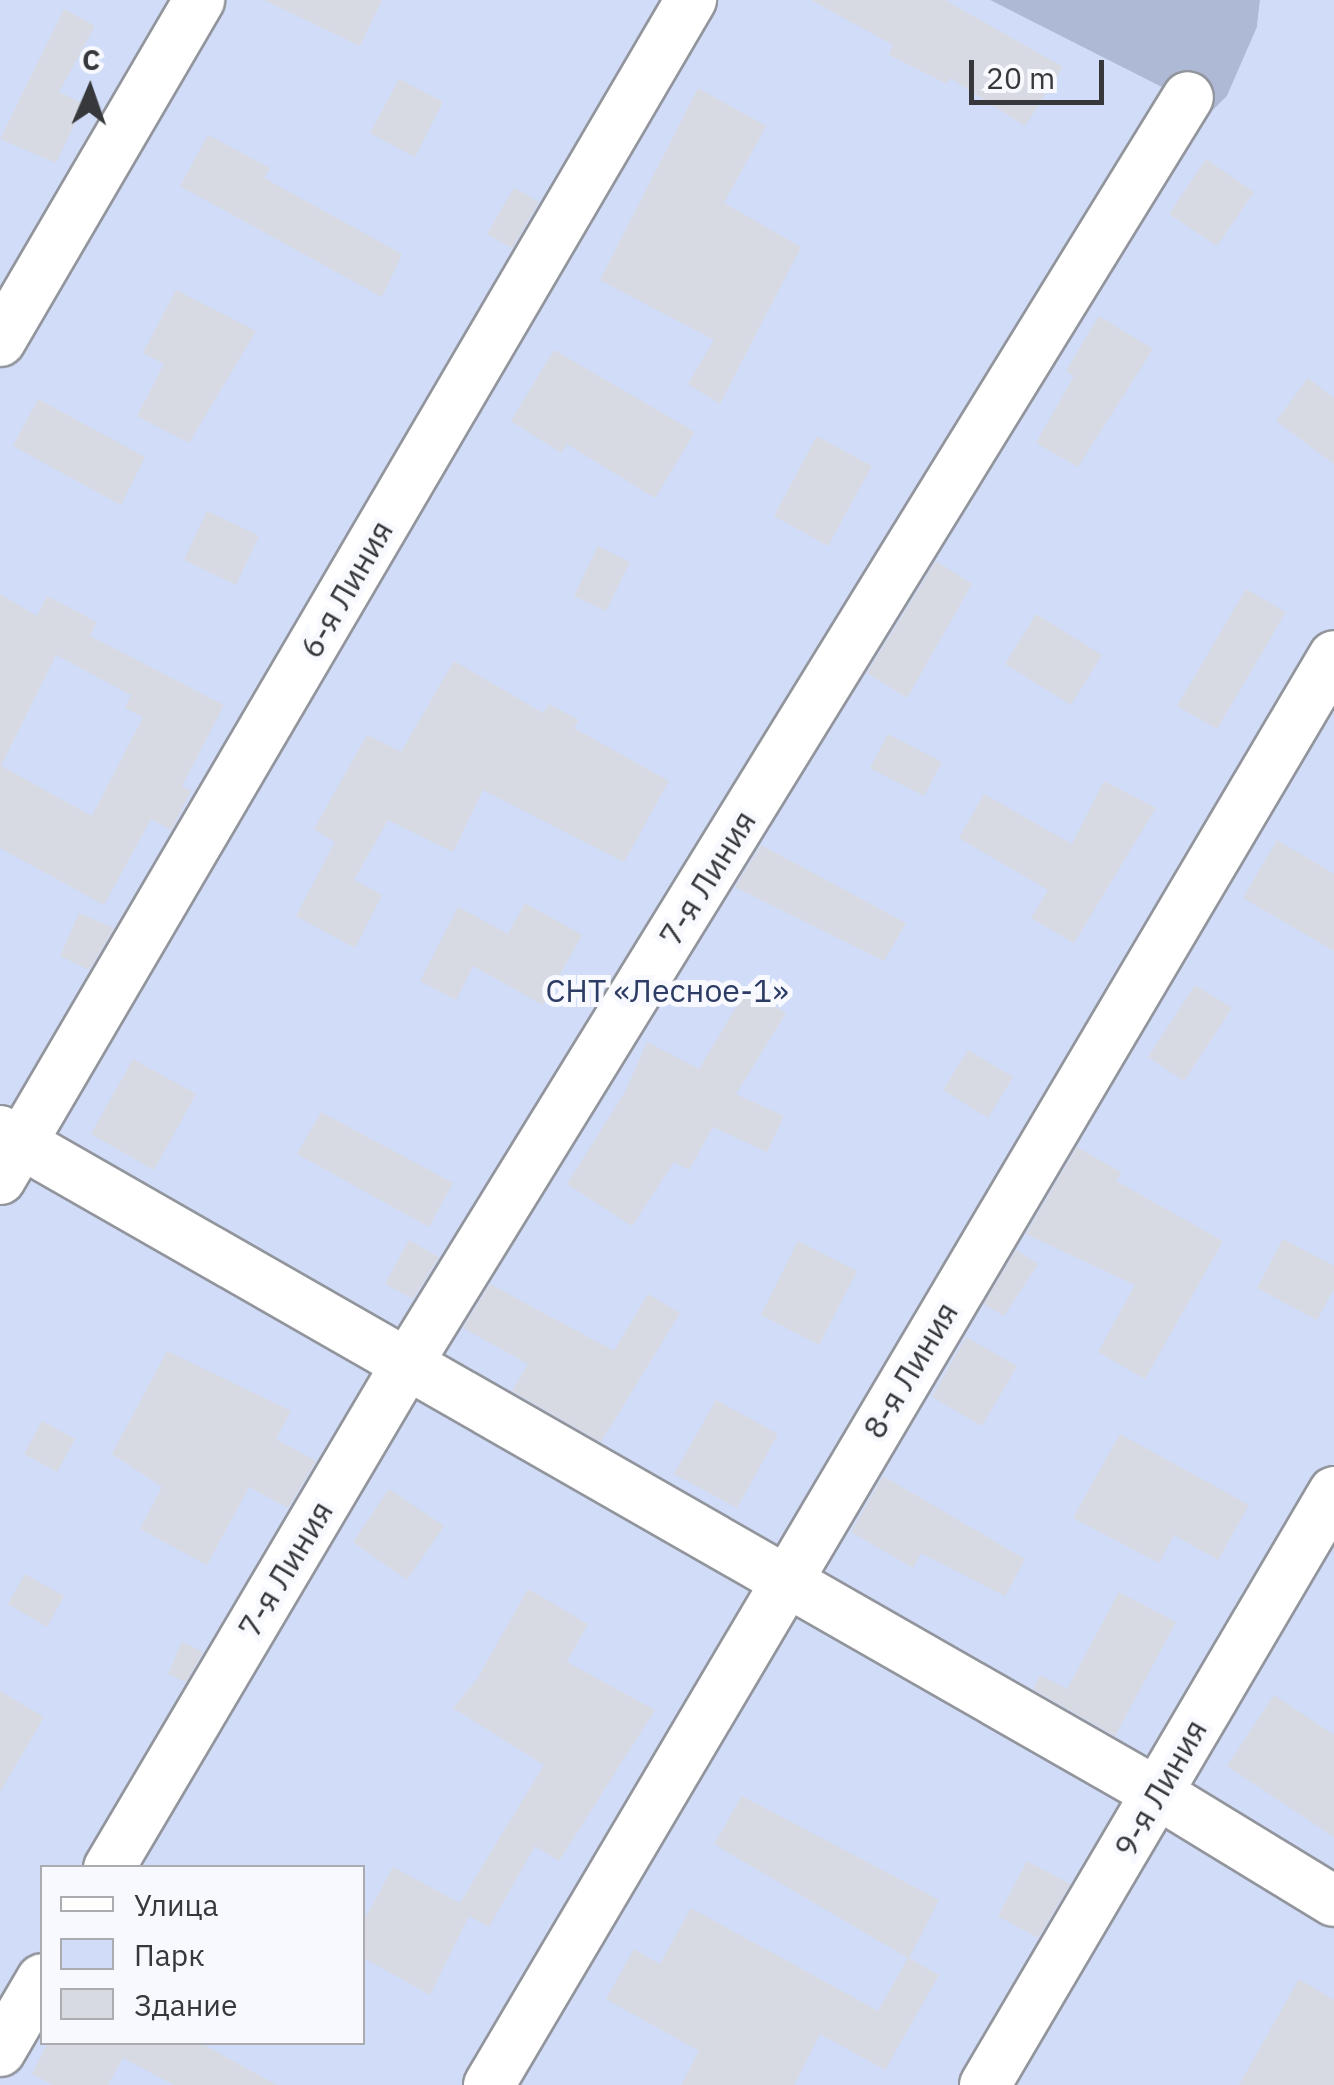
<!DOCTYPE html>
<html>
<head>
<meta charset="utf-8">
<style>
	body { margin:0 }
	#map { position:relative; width:1334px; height:2085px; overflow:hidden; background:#f7f9fe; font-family:"IBM Plex Sans",sans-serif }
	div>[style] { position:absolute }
	.green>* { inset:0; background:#d1dcf8 }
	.forest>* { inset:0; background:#adb9d5 }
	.building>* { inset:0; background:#d7dae3 }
	.roads { filter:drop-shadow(2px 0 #92959c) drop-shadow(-2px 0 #92959c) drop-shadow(0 2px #92959c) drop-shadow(0 -2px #92959c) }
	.minor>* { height:50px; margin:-25px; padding:0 25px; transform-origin:25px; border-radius:25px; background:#fff }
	span { translate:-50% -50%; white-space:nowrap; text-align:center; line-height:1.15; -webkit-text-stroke:10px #f7f9fe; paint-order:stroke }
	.street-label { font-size:32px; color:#36383b }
	.park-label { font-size:32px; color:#2d3c64 }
	.legend { position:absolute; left:40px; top:1865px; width:325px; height:180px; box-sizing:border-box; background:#f7f9fe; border:2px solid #aaacb0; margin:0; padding:12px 18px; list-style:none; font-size:30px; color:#36383b }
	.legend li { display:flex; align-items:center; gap:20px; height:50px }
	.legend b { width:50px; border:2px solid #aaacb0 }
	.north { position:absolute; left:40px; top:40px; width:100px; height:100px; -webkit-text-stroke:8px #f7f9fe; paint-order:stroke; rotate:2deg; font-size:28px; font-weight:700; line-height:40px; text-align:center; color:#36383b }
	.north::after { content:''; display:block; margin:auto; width:35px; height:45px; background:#36383b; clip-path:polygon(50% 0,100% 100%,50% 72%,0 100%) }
	.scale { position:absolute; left:969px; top:60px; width:135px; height:45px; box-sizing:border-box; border:5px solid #36383b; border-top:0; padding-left:12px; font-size:30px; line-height:35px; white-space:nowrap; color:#36383b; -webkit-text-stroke:8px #f7f9fe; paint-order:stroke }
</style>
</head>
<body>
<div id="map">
	<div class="green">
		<i style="clip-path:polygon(evenodd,0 0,990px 0,1211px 112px,1227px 96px,1257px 27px,1260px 0,1334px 0,1334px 2085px,0 2085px,0 0,42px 1868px,362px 1868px,362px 2042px,42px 2042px,42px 1868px)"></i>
	</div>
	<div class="forest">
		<i style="clip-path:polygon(990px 0,1260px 0,1257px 27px,1227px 96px,1211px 112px)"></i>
	</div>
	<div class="building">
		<i style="clip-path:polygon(264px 0,382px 0,360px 46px)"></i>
		<i style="clip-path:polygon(811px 0,945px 0,1063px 67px,1025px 126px,950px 78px,947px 84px,889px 55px,893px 45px)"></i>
		<i style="clip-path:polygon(64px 9px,95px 26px,59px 92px,84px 104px,56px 163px,0 139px)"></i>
		<i style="clip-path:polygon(399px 79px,443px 102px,415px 157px,370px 133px)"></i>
		<i style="clip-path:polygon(698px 88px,766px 126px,724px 203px,801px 247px,720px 404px,688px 384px,714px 340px,600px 280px)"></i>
		<i style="clip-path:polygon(208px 135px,270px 168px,264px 178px,402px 254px,382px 297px,180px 186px)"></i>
		<i style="clip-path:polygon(1206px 159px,1254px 192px,1217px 246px,1169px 214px)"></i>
		<i style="clip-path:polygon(514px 188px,539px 202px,512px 248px,487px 234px)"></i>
		<i style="clip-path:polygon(176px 290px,256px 331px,189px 443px,137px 416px,164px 364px,143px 353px)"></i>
		<i style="clip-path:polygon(1099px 316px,1153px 349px,1078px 467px,1036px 443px,1074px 376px,1066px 371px)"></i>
		<i style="clip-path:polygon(554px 350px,695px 432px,655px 498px,567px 444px,561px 453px,511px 421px)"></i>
		<i style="clip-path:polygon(1308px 378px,1334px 398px,1334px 464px,1276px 421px)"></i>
		<i style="clip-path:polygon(38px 399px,145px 457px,121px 505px,13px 446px)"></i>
		<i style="clip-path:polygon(817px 436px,872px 466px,828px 546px,774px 516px)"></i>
		<i style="clip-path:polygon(207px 511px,259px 536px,236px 585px,184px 560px)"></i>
		<i style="clip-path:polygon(598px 546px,630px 562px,606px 611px,574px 596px)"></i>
		<i style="clip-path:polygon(936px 561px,972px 584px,907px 698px,867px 673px)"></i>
		<i style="clip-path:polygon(1246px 589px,1286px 612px,1217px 729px,1177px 706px)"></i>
		<i style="clip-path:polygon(evenodd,0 594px,37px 616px,47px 596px,97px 622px,90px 636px,224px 705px,182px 786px,191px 791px,171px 830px,151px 819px,104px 905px,0 848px,0 594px,56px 655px,131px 695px,125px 708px,143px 717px,92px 816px,1px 766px,56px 655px)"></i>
		<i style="clip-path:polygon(1036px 614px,1102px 655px,1071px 705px,1005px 664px)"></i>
		<i style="clip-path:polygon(454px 661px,543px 713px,549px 704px,579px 720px,574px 728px,669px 781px,624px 862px,483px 790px,453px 852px,388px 820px,354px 880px,382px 895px,355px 948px,296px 916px,335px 842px,314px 829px,367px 735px,401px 752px)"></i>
		<i style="clip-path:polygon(888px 734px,942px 762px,924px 796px,870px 768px)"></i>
		<i style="clip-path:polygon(1104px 781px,1156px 808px,1074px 943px,1031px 918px,1048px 890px,959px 838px,984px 794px,1072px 844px)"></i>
		<i style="clip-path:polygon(1277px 840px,1334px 874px,1334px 951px,1243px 898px)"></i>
		<i style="clip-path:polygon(761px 845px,906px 923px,884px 961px,735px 887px)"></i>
		<i style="clip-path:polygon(525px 903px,582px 935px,543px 1005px,473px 966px,456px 1000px,420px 981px,458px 907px,508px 934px)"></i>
		<i style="clip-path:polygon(79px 913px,114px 928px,89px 970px,60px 956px)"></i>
		<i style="clip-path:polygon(1195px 985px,1232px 1008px,1184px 1081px,1148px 1057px)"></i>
		<i style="clip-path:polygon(747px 989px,786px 1013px,736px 1094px,784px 1116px,767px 1152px,713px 1127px,689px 1170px,674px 1162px,632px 1226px,567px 1184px,625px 1092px,647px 1042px,699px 1069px)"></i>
		<i style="clip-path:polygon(968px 1050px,1013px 1077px,988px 1118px,943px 1090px)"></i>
		<i style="clip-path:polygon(133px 1059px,196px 1094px,154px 1170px,91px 1134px)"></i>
		<i style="clip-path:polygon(321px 1112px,453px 1183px,429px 1227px,297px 1154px)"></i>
		<i style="clip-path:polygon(1077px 1147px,1122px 1173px,1116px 1181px,1223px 1241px,1145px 1379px,1098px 1352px,1135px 1285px,1026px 1234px)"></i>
		<i style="clip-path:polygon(1283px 1239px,1334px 1266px,1334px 1289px,1317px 1320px,1257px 1288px)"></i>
		<i style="clip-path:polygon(409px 1240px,439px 1257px,413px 1299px,385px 1284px)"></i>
		<i style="clip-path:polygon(798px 1241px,857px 1271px,819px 1345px,761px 1315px)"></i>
		<i style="clip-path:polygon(1016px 1250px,1038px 1264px,1004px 1316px,984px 1304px)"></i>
		<i style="clip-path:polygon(490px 1284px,614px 1351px,648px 1294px,680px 1313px,601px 1442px,512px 1391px,528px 1364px,463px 1328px)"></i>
		<i style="clip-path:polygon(966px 1337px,1017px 1366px,982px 1426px,932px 1397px)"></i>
		<i style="clip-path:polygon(167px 1351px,291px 1411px,276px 1439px,316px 1461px,288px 1508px,249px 1487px,207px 1565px,140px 1529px,162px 1487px,112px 1454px)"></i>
		<i style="clip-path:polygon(716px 1400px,778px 1434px,737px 1508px,674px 1474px)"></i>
		<i style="clip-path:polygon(42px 1421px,75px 1439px,57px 1472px,24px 1454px)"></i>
		<i style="clip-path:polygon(1120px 1434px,1249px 1505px,1218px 1560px,1174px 1535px,1159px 1563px,1073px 1518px)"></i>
		<i style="clip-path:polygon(883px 1476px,1025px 1559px,1005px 1596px,921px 1553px,913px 1568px,851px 1532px)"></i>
		<i style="clip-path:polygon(389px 1489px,444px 1526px,407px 1580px,353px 1542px)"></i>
		<i style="clip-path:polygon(25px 1574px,64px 1596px,47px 1627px,8px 1604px)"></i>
		<i style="clip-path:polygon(528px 1589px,588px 1624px,567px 1662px,655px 1710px,559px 1861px,535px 1846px,489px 1927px,469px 1916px,430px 1995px,362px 1957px,362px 1924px,393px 1867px,460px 1903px,544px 1765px,453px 1708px,477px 1679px)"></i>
		<i style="clip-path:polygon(1119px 1592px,1176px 1622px,1115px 1736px,1033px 1689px,1040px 1675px,1067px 1689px)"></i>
		<i style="clip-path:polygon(182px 1642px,203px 1652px,186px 1682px,168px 1674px)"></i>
		<i style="clip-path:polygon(0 1691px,44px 1717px,0 1792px)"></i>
		<i style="clip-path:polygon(1274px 1695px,1334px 1735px,1334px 1837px,1227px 1766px)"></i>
		<i style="clip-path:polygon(742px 1796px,939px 1900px,909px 1958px,939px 1975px,885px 2070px,820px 2034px,794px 2085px,681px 2085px,699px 2051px,606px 1999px,634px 1949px,660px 1964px,691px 1908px,878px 2011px,908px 1958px,714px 1844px)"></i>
		<i style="clip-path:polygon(1027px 1861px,1070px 1884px,1038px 1938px,998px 1916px)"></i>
		<i style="clip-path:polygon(1299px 1979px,1334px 2000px,1334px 2085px,1239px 2085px)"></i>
		<i style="clip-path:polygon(48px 2042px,199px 2042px,277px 2085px,174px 2085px,123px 2058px,108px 2085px,53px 2085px,32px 2074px)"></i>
	</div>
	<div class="roads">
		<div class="minor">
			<i style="left:0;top:341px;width:395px;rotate:-59.7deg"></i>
			<i style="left:0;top:1131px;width:1333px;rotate:29.78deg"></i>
			<i style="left:1157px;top:1793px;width:207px;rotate:31.4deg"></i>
			<i style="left:0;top:1179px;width:1367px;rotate:-59.63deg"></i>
			<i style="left:109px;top:1868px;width:586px;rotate:-59.41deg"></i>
			<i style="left:407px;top:1364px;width:1488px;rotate:-58.35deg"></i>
			<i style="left:0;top:2051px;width:83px;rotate:-59.7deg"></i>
			<i style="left:489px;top:2085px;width:1660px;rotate:-59.4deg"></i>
			<i style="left:985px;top:2085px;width:688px;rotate:-59.52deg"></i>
		</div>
	</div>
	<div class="street-label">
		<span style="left:346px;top:589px;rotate:-60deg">6-я Линия</span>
		<span style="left:707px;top:878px;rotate:-58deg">7-я Линия</span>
		<span style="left:910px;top:1370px;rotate:-59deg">8-я Линия</span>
		<span style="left:285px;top:1569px;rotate:-59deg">7-я Линия</span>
		<span style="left:1160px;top:1788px;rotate:-60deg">9-я Линия</span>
	</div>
	<div class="park-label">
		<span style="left:667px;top:990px">СНТ «Лесное-1»</span>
	</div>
	<ul class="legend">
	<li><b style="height:12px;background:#fff"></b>Улица</li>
	<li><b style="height:28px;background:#d1dcf8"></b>Парк</li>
	<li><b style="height:28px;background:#d7dae3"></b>Здание</li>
	</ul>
	<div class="north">С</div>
	<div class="scale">20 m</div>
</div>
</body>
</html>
